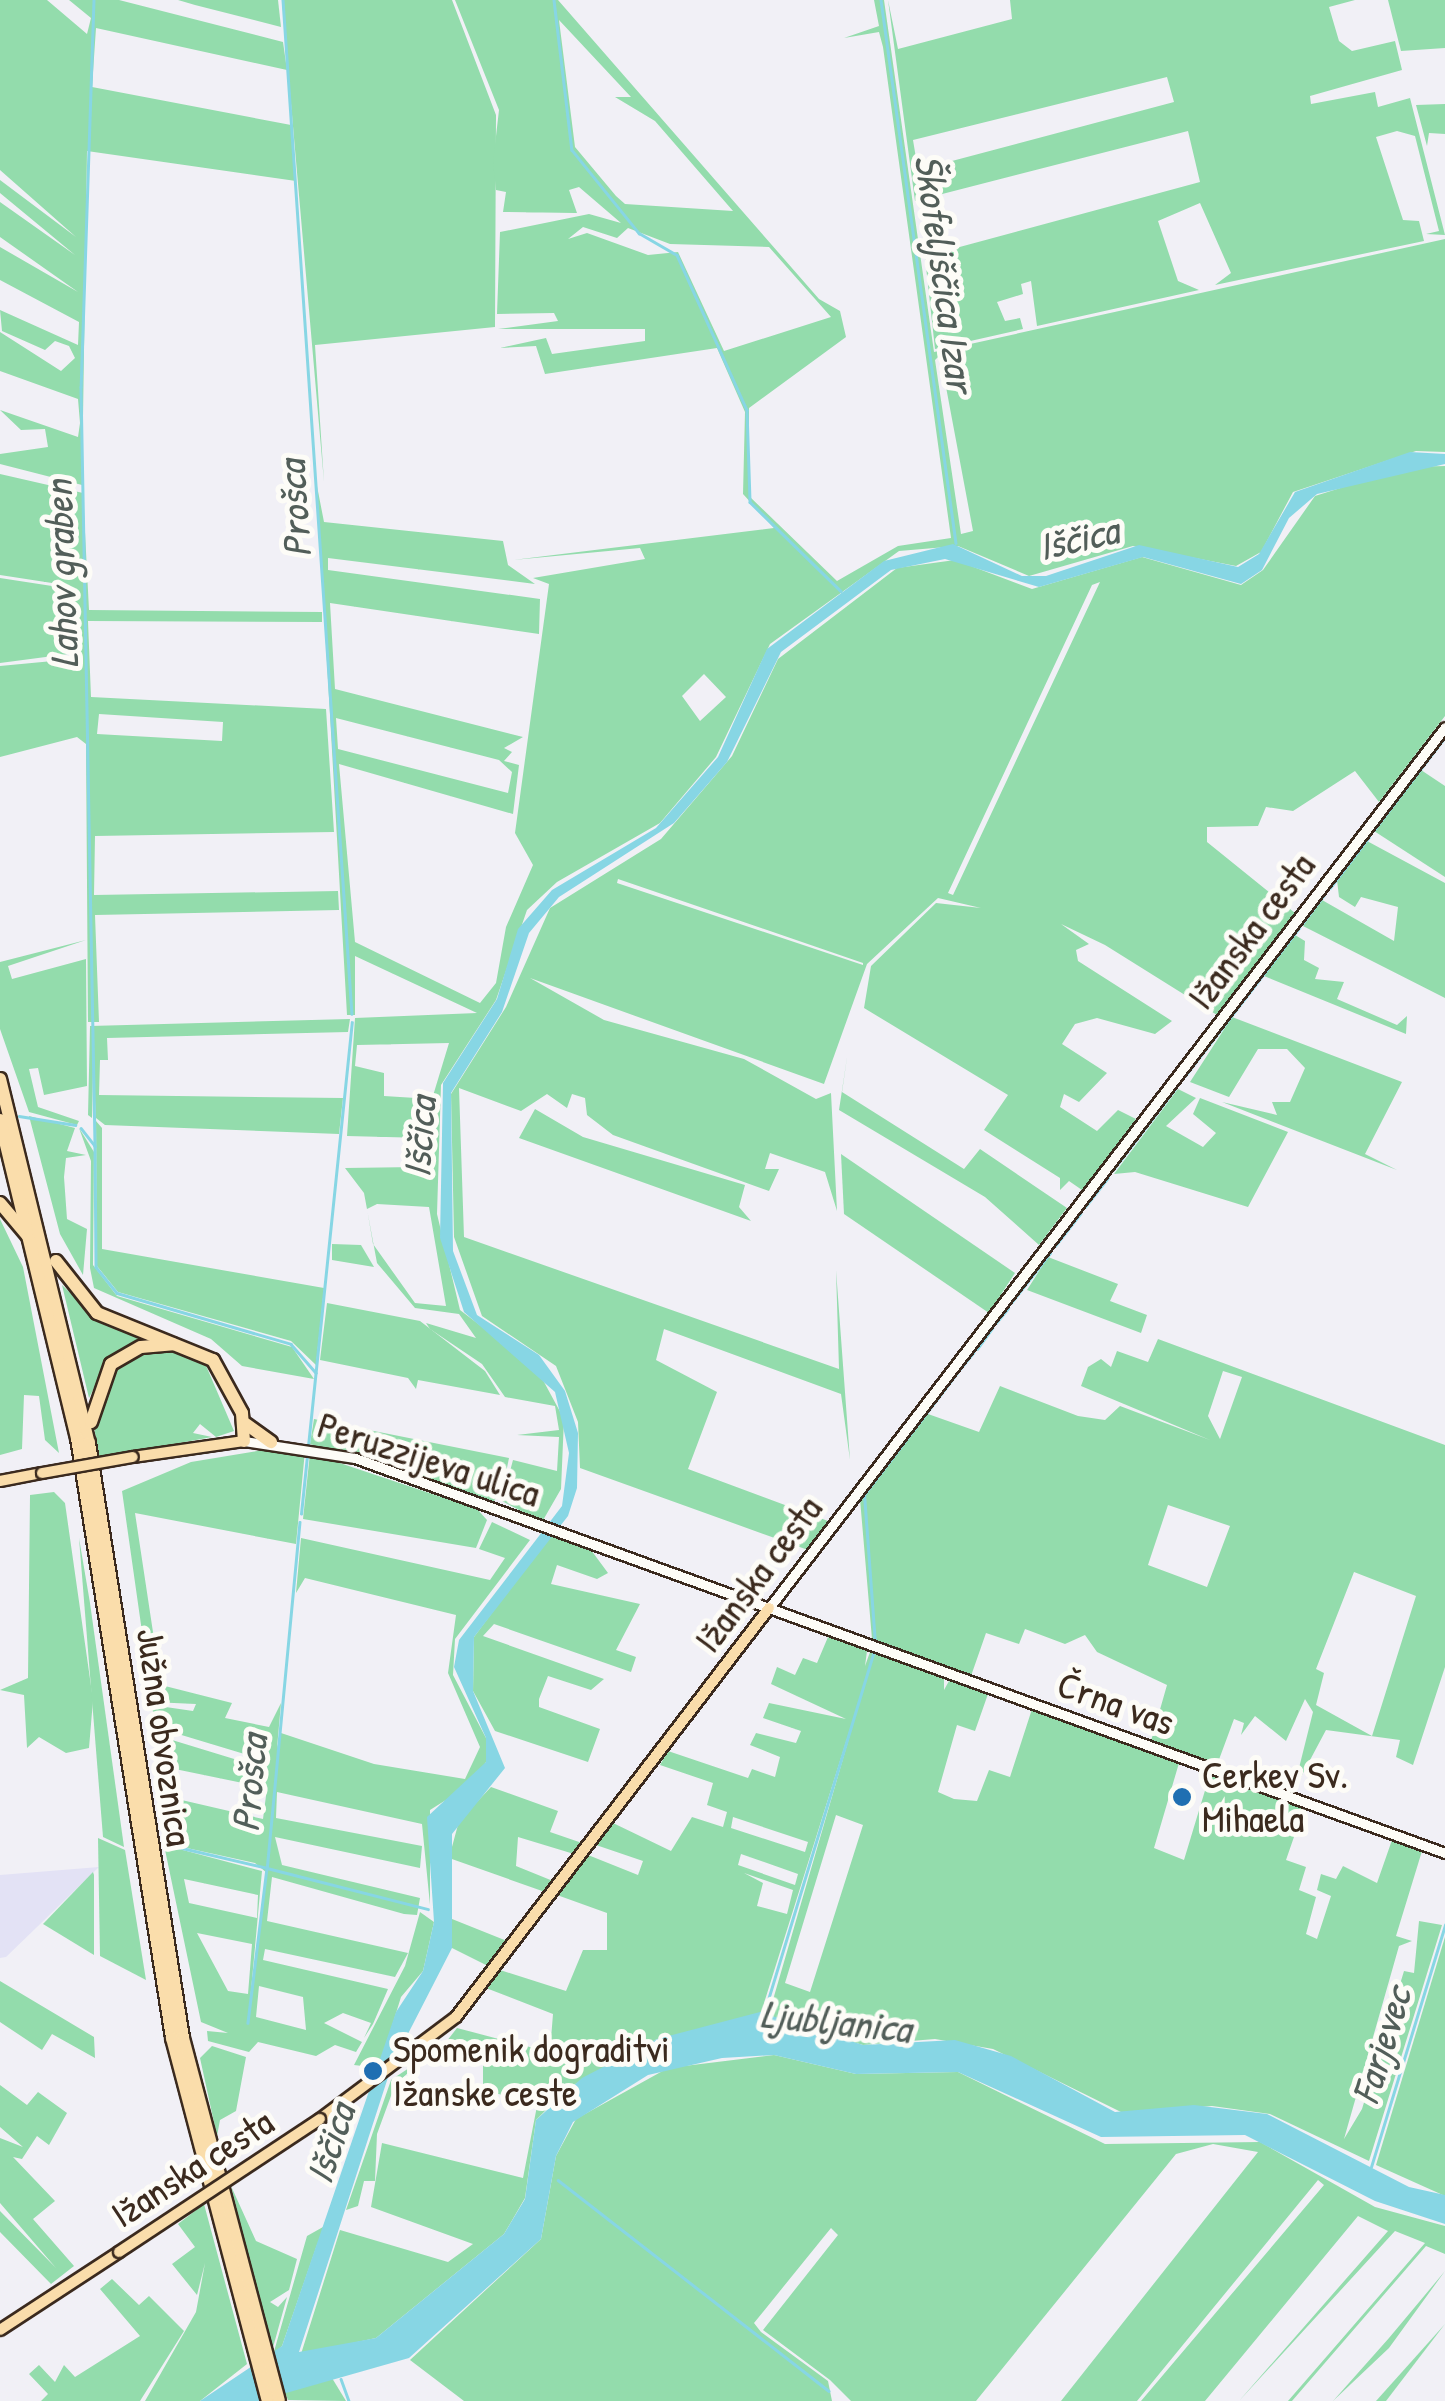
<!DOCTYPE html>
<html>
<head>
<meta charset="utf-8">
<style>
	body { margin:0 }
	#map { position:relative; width:1445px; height:2401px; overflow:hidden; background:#f1f0f6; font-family:"Patrick Hand",sans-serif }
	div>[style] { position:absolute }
	.built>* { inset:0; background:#e3e2f5 }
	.green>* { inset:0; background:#93dcac }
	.water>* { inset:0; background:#87d6e4 }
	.stream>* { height:2.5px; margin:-1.25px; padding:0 1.25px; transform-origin:1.25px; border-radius:1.25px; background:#87d6e4 }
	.roads { filter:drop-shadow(2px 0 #3b2a1e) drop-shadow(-2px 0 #3b2a1e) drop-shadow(0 2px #3b2a1e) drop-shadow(0 -2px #3b2a1e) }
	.minor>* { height:9px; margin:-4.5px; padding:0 4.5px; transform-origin:4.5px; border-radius:4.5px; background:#fdfcf7 }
	.major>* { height:10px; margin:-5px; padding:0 5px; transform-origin:5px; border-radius:5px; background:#faddab }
	.highway>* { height:12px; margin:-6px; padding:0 6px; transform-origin:6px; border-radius:6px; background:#faddab }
	.bridges { filter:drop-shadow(2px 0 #3b2a1e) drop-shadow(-2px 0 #3b2a1e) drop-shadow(0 2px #3b2a1e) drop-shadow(0 -2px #3b2a1e) }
	.major-bridge>* { height:10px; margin:-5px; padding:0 5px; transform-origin:5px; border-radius:5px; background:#faddab }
	.dots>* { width:28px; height:28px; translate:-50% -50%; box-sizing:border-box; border:5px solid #fdfcf7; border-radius:50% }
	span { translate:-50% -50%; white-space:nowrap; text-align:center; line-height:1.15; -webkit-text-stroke:10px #fdfcf7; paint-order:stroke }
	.street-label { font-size:38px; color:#3b2a1e }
	.poi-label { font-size:38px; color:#3b2a1e }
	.left { translate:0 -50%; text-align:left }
	.water-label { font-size:40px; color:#525e59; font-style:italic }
</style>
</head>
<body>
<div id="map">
	<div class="built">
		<i style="clip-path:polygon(99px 1867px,6px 1957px,0 1958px,0 1875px)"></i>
	</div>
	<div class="green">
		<i style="clip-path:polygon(0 0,47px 0,87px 34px,91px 18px,69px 0,119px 0,283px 42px,287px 70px,96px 28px,92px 87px,291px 125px,296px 181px,87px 151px,82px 485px,0 464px,0 454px,48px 447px,45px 429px,21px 430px,0 410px,78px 437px,80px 423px,78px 399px,0 371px,0 332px,61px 371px,75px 358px,69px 346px,55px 341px,45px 350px,2px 331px,0 310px,78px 345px,79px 322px,0 280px,0 247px,78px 292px,0 237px,0 202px,75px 255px,0 193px,0 180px,76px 237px,0 170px)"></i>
		<i style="clip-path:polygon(178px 0,278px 0,281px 27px,195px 5px)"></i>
		<i style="clip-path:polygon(282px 0,452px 0,496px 115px,495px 327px,315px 345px,324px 482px)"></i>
		<i style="clip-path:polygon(evenodd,455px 0,558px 0,819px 299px,840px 311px,846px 337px,749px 408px,749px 496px,837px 581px,898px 546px,951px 538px,883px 47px,879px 32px,844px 38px,879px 26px,874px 0,884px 0,934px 352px,1445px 239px,1445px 452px,1416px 451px,1293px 492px,1261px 552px,1236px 566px,1133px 546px,1029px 576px,958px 546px,899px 551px,770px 644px,716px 757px,660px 823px,557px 882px,527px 910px,496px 1000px,441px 1085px,437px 1214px,460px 1310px,537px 1369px,564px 1419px,561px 1489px,542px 1522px,502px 1501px,513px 1460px,557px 1471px,559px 1437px,517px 1435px,559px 1430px,555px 1406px,505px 1397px,482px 1364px,430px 1329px,426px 1323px,476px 1338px,459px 1314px,415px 1308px,377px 1263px,364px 1193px,345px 1168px,417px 1167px,425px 1138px,347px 1136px,355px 1018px,477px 1013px,355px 956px,355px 1015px,347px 1015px,317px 486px,324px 522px,503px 541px,508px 565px,535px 584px,328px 558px,328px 570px,540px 599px,539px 634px,330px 603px,335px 689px,523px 737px,504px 748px,512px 752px,504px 761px,519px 765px,513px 814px,339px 764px,355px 942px,480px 1003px,496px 983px,506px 927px,533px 865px,515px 833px,549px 584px,533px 578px,645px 559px,640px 548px,513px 560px,774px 528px,743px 494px,745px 412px,717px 348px,545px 374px,536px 346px,500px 348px,546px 338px,552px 354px,645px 341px,645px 329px,498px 329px,558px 321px,554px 313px,497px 314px,500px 232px,589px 214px,621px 223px,579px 187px,569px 190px,577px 213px,503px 212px,506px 192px,496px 190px,493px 162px,499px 110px,455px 0,559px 20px,631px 97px,615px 97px,655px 121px,733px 211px,625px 204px,616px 196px,575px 147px,559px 20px,455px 0,583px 227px,617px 238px,628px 228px,670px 244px,769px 247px,831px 317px,724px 351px,678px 252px,648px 255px,587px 233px,568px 239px,583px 227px,455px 0,940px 355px,973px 531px,961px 534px,935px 360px,940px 355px,455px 0,704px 674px,726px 697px,700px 721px,682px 696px,704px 674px,455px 0,336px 718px,499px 760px,512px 772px,508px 793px,338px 749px,336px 718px,455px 0,449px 1043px,432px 1099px,384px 1096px,384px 1073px,355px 1066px,357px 1045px,449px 1043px,455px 0,377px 1204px,429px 1207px,446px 1306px,415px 1303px,373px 1244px,367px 1209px,377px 1204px)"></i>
		<i style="clip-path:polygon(evenodd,888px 0,898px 49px,1012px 19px,1010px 0,1355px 0,1329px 7px,1339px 41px,1352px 51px,1395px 41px,1402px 70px,1310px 96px,1311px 104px,1375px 92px,1378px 107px,1410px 98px,1445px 235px,1426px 234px,1439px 231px,1415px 136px,1397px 131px,1376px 137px,1403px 220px,1419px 221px,1424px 241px,1215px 285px,1231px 273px,1200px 203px,1158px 221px,1178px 281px,1199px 290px,1037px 326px,1031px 281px,1021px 284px,1023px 294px,997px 302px,1005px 321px,1020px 318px,1023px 329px,935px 349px,923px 239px,930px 255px,1200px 182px,1188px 131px,915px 201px,888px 0,1167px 77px,1174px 102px,918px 170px,913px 140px,1167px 77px)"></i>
		<i style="clip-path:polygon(1388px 0,1445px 0,1445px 48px,1401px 51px)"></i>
		<i style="clip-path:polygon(1445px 104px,1445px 134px,1429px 133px,1427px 146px,1416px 105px)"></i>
		<i style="clip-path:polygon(evenodd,1445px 466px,1445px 716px,1379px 802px,1355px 771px,1293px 811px,1266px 807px,1258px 826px,1207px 827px,1207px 842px,1295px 913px,1217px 1015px,1105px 945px,1061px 924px,1089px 944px,1076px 950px,1078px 961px,1172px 1021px,1155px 1034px,1097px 1018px,1075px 1024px,1062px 1044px,1107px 1073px,1079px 1102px,1064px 1094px,1060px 1107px,1097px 1131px,1118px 1110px,1136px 1119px,1082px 1190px,1069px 1181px,1060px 1190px,1060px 1178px,984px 1130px,1008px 1095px,864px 1008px,871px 966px,936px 903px,981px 908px,938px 898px,867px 964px,824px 1084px,530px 978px,604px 1020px,744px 1059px,816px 1099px,831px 1093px,837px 1211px,825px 1172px,770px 1153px,765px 1169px,779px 1169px,769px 1191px,613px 1135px,587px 1115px,585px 1098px,572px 1094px,567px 1108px,547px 1094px,521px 1111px,459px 1088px,464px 1237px,839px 1369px,836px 1270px,850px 1460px,841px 1394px,664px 1329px,656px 1360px,717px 1392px,688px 1469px,828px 1521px,808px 1550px,580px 1468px,578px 1422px,556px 1366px,482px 1316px,454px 1237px,451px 1094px,506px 1007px,550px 908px,661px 839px,732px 756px,778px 659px,897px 568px,955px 560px,1032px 589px,1142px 557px,1241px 585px,1263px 570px,1315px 496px,1407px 467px,1445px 466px,1100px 582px,953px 895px,948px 893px,1092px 585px,1100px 582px,1445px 466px,618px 879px,863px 963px,863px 965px,617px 883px,618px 879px)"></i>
		<i style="clip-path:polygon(evenodd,0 474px,83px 493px,89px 610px,322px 612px,322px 622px,88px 621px,91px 697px,326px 709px,334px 832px,95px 836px,94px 895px,338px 891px,339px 910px,95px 915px,99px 1022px,88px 1022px,86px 744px,77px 737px,0 757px,0 666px,74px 659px,79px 617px,65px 585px,0 575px,0 474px,99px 714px,223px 722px,222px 741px,97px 734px,99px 714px)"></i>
		<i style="clip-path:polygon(0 578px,65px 588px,76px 653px,0 663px)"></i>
		<i style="clip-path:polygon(1421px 770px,1445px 786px,1445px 877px,1374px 831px)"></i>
		<i style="clip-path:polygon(1367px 841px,1445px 883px,1445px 998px,1303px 926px,1322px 900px,1394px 941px,1398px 907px,1361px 897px,1355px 907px,1339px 897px,1337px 880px)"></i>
		<i style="clip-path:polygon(1295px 935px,1305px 941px,1304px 960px,1319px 968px,1315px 979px,1344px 982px,1337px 999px,1397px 1025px,1407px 1016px,1406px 1034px,1264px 976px)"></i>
		<i style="clip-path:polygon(86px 940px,8px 966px,12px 979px,86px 959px,87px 1086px,44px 1095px,38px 1068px,29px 1069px,38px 1107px,79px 1121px,77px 1125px,29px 1112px,0 1029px,0 962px)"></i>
		<i style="clip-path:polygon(1232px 1017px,1402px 1082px,1365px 1154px,1397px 1170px,1222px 1102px,1277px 1115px,1272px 1102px,1290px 1102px,1305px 1068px,1287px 1049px,1258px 1049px,1229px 1097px,1190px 1082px)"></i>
		<i style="clip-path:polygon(350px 1019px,348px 1032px,107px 1038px,108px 1060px,100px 1060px,99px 1095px,343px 1098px,339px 1134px,105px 1125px,96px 1118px,93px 1070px,92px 1118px,88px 1115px,90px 1026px)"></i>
		<i style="clip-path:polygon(848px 1051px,842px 1092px,964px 1169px,980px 1149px,1067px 1208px,1039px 1245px,985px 1197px,839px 1110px)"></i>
		<i style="clip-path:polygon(1178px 1089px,1196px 1098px,1166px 1126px,1203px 1147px,1216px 1133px,1193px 1114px,1200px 1098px,1288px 1132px,1248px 1207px,1135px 1172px,1114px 1174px)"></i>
		<i style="clip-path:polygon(535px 1109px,583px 1137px,745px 1185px,739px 1207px,751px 1221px,519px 1138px)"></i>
		<i style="clip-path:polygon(29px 1116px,75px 1128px,67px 1151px,86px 1155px,66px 1158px,64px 1177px,67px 1219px,87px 1229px,83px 1275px,60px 1234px)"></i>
		<i style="clip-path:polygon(96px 1121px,102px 1128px,102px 1249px,324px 1288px,316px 1365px,291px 1341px,118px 1292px,97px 1266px)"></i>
		<i style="clip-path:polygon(79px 1128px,94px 1152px,93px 1265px,117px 1296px,292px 1347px,314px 1379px,242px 1366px,211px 1339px,94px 1288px,90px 1268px,91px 1161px)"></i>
		<i style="clip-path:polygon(841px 1154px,1015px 1273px,989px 1313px,844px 1214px)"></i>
		<i style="clip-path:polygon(0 1219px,23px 1267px,59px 1453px,45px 1440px,39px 1396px,24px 1395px,22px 1449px,0 1455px)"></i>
		<i style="clip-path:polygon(332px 1244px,361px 1245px,374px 1267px,332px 1260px)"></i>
		<i style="clip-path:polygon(1048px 1257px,1118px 1284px,1110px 1301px,1147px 1315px,1141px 1333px,1027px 1290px)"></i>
		<i style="clip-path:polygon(62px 1285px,85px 1307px,162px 1338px,103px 1370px,89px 1398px)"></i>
		<i style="clip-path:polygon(327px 1303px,420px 1321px,485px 1371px,500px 1395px,418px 1380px,416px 1389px,408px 1378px,320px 1360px)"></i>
		<i style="clip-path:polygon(evenodd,1158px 1339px,1445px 1445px,1445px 1667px,1413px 1765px,1396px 1757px,1400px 1740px,1326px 1730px,1293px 1792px,1313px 1712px,1305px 1699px,1286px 1741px,1255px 1716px,1241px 1735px,1244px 1723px,1234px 1719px,1217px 1765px,1151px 1741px,1167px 1685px,1097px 1652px,1085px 1635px,1065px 1644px,1025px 1629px,1019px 1644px,986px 1633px,971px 1676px,872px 1639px,860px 1499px,928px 1414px,979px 1432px,1000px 1386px,1078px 1416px,1105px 1420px,1120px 1406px,1210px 1440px,1081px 1386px,1088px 1367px,1101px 1359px,1111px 1367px,1117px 1351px,1148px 1362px,1158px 1339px,1223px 1371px,1242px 1377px,1220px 1439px,1208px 1416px,1223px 1371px,1158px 1339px,1168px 1505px,1230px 1526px,1207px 1587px,1148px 1565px,1168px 1505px,1158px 1339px,1354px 1572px,1416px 1596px,1372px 1736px,1316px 1705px,1324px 1673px,1316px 1669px,1354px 1572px)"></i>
		<i style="clip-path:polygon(169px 1346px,204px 1361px,234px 1431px,216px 1437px,200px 1424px,193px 1433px,212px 1437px,99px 1458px,93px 1420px,103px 1379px,131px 1353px)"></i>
		<i style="clip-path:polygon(314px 1419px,509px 1458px,502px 1492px,492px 1503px,310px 1444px)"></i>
		<i style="clip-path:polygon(evenodd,269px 1449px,305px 1451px,296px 1544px,135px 1513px,161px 1685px,232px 1703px,225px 1718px,269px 1727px,281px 1703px,277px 1748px,281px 1733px,374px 1764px,465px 1779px,480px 1747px,448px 1673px,456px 1615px,305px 1578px,296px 1593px,301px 1538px,490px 1580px,505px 1558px,479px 1549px,492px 1522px,530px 1540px,455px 1639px,453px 1675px,486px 1738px,486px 1762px,473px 1783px,430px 1810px,430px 1905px,422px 1824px,277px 1792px,276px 1818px,422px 1846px,420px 1868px,275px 1837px,282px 1865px,420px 1898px,417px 1915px,404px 1914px,272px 1877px,267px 1921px,408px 1953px,395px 1977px,265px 1949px,263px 1960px,388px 1989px,373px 2024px,364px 2038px,371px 2023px,343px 2013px,324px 2023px,362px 2042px,356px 2052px,335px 2045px,316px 2056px,258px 2042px,249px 2052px,208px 2041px,207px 2031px,228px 2033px,201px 2022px,164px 1845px,262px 1871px,248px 2023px,267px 1873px,255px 1863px,164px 1843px,159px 1736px,244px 1762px,251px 1756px,155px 1727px,152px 1705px,193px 1711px,196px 1704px,152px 1702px,122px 1491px,191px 1462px,269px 1449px,170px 1768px,267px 1788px,263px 1819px,173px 1798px,170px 1768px,269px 1449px,184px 1879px,258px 1895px,257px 1918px,189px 1903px,184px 1879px,269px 1449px,197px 1933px,252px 1944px,248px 1994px,228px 1991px,197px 1933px,269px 1449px,259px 1986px,303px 1997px,306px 2030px,256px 2017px,259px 1986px)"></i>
		<i style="clip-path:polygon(310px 1453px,477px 1509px,487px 1520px,476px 1548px,303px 1519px)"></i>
		<i style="clip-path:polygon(54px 1492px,65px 1503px,93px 1700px,89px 1748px,66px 1753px,39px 1737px,27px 1748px,24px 1695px,0 1690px,28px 1678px,30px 1495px)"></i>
		<i style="clip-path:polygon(550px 1535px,591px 1550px,608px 1573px,597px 1579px,557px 1565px,551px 1584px,640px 1604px,616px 1650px,636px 1657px,631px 1672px,494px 1624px,483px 1636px,604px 1679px,591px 1690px,548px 1676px,539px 1699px,539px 1707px,600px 1729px,588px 1762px,495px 1731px,473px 1691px,474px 1637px)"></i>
		<i style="clip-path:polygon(79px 1538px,90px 1603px,124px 1847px,103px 1837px)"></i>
		<i style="clip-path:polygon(evenodd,828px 1637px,867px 1651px,865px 1666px,870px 1652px,944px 1679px,944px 1690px,949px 1681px,988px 1694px,975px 1731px,957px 1725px,938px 1792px,954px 1799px,977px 1801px,989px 1770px,1010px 1777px,1032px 1709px,1179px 1763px,1154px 1848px,1184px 1860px,1210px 1774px,1304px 1808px,1286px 1860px,1306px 1867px,1299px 1890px,1316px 1897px,1306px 1934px,1317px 1939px,1331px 1896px,1317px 1890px,1321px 1874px,1336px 1879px,1343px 1866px,1377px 1883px,1392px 1840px,1422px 1851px,1396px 1936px,1412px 1941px,1399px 1946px,1344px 2139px,1362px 2109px,1404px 1971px,1414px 1973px,1419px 1921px,1442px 1925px,1369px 2161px,1270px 2114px,1212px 2106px,1123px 2113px,993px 2049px,935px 2039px,863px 2045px,768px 2017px,872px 1659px,759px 2019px,657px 2039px,568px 2088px,536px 2120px,525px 2198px,504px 2234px,376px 2338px,301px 2354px,340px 2230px,448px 2262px,473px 2244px,371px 2207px,382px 2143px,523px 2178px,537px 2106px,483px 2089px,483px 2057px,443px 2046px,457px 2028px,583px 2061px,551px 2039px,553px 2014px,486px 1988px,500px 1970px,566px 1991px,583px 1950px,607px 1950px,607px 1913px,557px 1895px,588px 1855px,638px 1875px,643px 1861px,596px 1845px,613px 1823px,671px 1851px,692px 1817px,723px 1827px,727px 1812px,707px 1805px,713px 1783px,660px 1765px,668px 1751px,748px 1778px,752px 1769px,775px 1777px,780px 1757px,750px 1745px,756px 1733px,796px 1743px,801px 1731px,763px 1718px,769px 1703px,846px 1719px,771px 1684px,777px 1667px,795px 1675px,803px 1658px,817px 1663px,828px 1637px,836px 1815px,863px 1825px,810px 1992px,785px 1983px,836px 1815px,828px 1637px,733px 1817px,808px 1842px,805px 1852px,731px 1828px,733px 1817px,828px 1637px,741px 1854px,798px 1874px,795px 1885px,738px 1865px,741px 1854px,828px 1637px,744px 1873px,793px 1890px,787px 1914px,757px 1906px,763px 1883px,744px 1873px)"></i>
		<i style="clip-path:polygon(491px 1787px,558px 1811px,550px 1832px,582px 1843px,574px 1854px,518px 1837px,516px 1866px,553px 1881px,545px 1892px,449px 1858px,459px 1821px)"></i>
		<i style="clip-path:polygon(98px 1838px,125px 1850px,146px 1980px,100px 1956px)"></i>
		<i style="clip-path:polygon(93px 1872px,94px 1875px,94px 1955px,43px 1924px)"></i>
		<i style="clip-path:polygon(420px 1912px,434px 1922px,423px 1971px,401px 1997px,379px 2068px,354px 2065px,405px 1966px)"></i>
		<i style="clip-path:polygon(452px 1919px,507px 1941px,488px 1966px,452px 1948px)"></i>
		<i style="clip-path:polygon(1445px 1937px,1445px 2196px,1376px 2165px)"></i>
		<i style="clip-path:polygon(0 1981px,94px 2037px,95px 2058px,52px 2034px,42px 2050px,0 2022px)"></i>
		<i style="clip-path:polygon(212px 2046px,246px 2057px,236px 2111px,220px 2120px,217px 2136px,200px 2058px)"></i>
		<i style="clip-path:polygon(774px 2055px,856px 2074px,958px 2072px,1105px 2144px,1260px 2142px,1375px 2207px,1445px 2226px,1445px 2254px,1426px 2246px,1292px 2401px,1288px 2401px,1425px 2243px,1395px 2231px,1239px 2401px,1388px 2231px,1358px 2216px,1205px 2401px,1141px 2401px,1324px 2185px,1318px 2180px,1137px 2401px,1061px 2401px,1258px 2152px,1213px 2144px,1176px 2154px,976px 2401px,851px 2401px,830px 2380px,763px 2330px,838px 2235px,831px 2228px,754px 2323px,761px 2332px,828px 2381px,832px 2401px,464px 2401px,410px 2360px,541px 2239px,556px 2156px,576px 2119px,668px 2068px)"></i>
		<i style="clip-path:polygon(424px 2058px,395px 2085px,377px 2134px,375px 2181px,364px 2181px,358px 2206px,346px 2210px,391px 2080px)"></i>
		<i style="clip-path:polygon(0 2085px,27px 2105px,38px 2092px,67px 2113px,49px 2145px,37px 2136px,22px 2159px,13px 2157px,55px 2201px,33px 2219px,74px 2266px,51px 2284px,0 2232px,0 2211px,56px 2268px,0 2203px,0 2138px,23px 2147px,0 2127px)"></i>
		<i style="clip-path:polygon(231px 2186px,256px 2241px,297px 2259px,289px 2290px,270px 2302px,278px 2307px,287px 2297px,272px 2351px)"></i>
		<i style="clip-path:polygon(204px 2204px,247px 2364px,200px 2401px,145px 2401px,196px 2312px,205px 2263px,197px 2295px,172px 2264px,195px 2247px,178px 2224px)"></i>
		<i style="clip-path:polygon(323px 2227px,323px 2244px,317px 2245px,282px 2346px,273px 2355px,307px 2236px)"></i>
		<i style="clip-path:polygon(1445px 2271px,1389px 2348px,1333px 2401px,1389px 2338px)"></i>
		<i style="clip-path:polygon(112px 2279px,139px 2305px,149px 2296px,184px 2331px,140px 2401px,41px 2401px,48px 2394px,29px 2374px,39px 2365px,55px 2382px,64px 2365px,75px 2377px,140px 2336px,100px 2289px)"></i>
		<i style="clip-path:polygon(1445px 2324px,1386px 2401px,1376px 2401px)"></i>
		<i style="clip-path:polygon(332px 2378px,346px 2401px,288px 2400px,284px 2390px)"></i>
	</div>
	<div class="water">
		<i style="clip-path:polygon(1410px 452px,1445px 454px,1445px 464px,1317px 494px,1289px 518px,1262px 570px,1241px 584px,1143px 557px,1039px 587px,945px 559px,891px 570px,781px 652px,727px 762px,674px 823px,559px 897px,529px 933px,502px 1012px,451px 1093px,453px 1251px,477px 1315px,539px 1355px,565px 1391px,578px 1433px,577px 1488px,568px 1516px,474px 1637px,473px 1691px,505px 1768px,452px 1834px,452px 1948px,392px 2065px,299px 2352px,376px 2338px,504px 2234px,525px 2199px,536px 2120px,582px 2078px,657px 2039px,760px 2012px,863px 2045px,955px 2040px,1011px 2056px,1115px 2112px,1194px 2105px,1267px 2114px,1409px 2187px,1445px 2195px,1445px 2224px,1375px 2201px,1245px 2135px,1101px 2137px,958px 2072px,856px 2074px,774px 2055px,722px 2058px,648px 2075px,573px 2122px,556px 2156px,541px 2239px,409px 2358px,258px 2401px,200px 2401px,282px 2346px,396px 2012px,423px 1971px,434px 1922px,427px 1817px,486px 1762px,486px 1738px,454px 1667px,459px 1640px,562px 1506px,569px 1453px,555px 1392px,464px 1312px,440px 1238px,443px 1083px,497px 999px,518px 929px,552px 890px,656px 828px,718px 757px,767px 649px,884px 561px,953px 544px,1022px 576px,1046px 576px,1139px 545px,1238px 567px,1259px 554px,1295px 492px)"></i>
	</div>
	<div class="stream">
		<i style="left:94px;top:0;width:387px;rotate:91.9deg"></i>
		<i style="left:81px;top:387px;width:759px;rotate:88.94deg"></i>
		<i style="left:283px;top:0;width:1016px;rotate:86.11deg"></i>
		<i style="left:554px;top:0;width:151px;rotate:83.2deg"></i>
		<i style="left:572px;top:150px;width:107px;rotate:51.1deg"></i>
		<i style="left:639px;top:233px;width:44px;rotate:30.1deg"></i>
		<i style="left:677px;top:255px;width:170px;rotate:65.7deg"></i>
		<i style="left:747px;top:410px;width:92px;rotate:88.1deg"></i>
		<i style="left:750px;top:502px;width:127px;rotate:44.4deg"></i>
		<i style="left:881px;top:0;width:548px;rotate:82.14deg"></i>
		<i style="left:1374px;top:830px;width:117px;rotate:-52.6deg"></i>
		<i style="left:1330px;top:888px;width:64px;rotate:-52.6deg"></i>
		<i style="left:1302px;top:924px;width:36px;rotate:-53deg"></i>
		<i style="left:1185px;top:1076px;width:187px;rotate:-52.4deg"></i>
		<i style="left:19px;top:1116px;width:57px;rotate:9.1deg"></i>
		<i style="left:81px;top:1128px;width:23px;rotate:52deg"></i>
		<i style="left:95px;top:1146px;width:121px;rotate:89.5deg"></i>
		<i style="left:96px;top:1267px;width:33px;rotate:51deg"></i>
		<i style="left:117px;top:1293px;width:181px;rotate:16.3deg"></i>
		<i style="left:291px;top:1344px;width:38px;rotate:49deg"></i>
		<i style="left:1113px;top:1170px;width:102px;rotate:-52.6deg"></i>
		<i style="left:1085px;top:1207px;width:37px;rotate:-52deg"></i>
		<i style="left:1055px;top:1246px;width:41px;rotate:-52deg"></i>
		<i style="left:1011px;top:1303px;width:63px;rotate:-52deg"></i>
		<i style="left:996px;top:1323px;width:19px;rotate:-51deg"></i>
		<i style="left:977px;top:1349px;width:26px;rotate:-54deg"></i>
		<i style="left:960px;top:1369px;width:21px;rotate:-51deg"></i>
		<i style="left:301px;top:1514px;width:494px;rotate:-84.1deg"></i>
		<i style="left:300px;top:1522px;width:348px;rotate:95.4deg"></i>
		<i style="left:267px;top:1868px;width:166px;rotate:14.3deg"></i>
		<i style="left:875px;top:1644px;width:149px;rotate:-94.2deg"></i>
		<i style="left:864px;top:1495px;width:153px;rotate:-52.7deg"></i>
		<i style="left:165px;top:1844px;width:105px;rotate:13.2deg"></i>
		<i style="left:267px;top:1868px;width:156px;rotate:97deg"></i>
		<i style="left:764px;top:2013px;width:377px;rotate:-73.1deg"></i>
		<i style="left:1371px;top:2167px;width:253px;rotate:-73deg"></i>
		<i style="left:558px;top:2180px;width:343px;rotate:37.9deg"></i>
		<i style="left:341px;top:2379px;width:23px;rotate:70deg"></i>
	</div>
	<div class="roads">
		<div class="minor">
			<i style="left:244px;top:1441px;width:112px;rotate:8.7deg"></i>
			<i style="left:355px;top:1458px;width:1159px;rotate:19.92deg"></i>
			<i style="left:769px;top:1608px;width:1110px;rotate:-52.5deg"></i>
		</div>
		<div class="major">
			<i style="left:133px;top:1457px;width:112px;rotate:-8.2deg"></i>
			<i style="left:0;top:1481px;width:43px;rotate:-10.8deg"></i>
			<i style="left:320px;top:2119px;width:170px;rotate:-36.9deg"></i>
			<i style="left:456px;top:2017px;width:515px;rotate:-52.57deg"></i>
			<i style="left:0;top:2330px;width:142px;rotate:-33.2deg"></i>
		</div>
		<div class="highway">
			<i style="left:0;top:1079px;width:375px;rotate:76.3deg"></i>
			<i style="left:89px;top:1443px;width:602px;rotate:81.02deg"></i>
			<i style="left:183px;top:2038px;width:375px;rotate:75.2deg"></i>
			<i style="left:0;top:1120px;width:327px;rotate:76.4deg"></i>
			<i style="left:77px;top:1438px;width:607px;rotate:81deg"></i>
			<i style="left:172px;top:2038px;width:375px;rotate:75.2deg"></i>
			<i style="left:0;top:1203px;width:42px;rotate:49.8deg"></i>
			<i style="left:56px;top:1261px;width:66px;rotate:51.7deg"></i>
			<i style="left:97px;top:1313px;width:125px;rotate:22.1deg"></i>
			<i style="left:213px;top:1360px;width:60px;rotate:61.3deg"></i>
			<i style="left:242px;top:1413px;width:28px;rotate:86deg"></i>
			<i style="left:91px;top:1422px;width:61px;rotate:-71deg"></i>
			<i style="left:111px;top:1364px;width:34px;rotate:-30deg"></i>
			<i style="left:141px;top:1347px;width:32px;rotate:-5deg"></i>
			<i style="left:246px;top:1424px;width:31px;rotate:36deg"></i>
		</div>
	</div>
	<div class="bridges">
		<div class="major-bridge">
			<i style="left:42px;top:1473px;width:92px;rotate:-10deg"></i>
			<i style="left:119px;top:2252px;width:241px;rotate:-33.5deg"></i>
		</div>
	</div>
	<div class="dots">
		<i style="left:1182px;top:1797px;background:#1f6fb2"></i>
		<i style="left:373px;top:2071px;background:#1f6fb2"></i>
	</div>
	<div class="street-label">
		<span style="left:1251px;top:931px;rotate:-53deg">Ižanska cesta</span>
		<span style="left:429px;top:1459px;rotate:18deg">Peruzzijeva ulica</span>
		<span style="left:758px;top:1574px;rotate:-53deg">Ižanska cesta</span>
		<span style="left:1116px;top:1703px;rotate:20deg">Črna vas</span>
		<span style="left:165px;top:1737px;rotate:82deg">Južna obvoznica</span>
		<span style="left:192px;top:2168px;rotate:-33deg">Ižanska cesta</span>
	</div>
	<div class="poi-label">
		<span class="left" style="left:1202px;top:1797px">Cerkev Sv.<br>Mihaela</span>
		<span class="left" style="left:393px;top:2071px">Spomenik dograditvi<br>Ižanske ceste</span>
	</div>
	<div class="water-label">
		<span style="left:946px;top:273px;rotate:82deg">Škofeljščica Izar</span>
		<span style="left:293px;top:509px;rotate:-94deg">Prošca</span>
		<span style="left:1078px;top:537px;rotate:-13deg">Iščica</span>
		<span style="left:60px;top:574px;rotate:-92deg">Lahov graben</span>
		<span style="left:418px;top:1137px;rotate:-86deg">Iščica</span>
		<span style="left:248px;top:1783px;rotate:-85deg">Prošca</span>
		<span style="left:836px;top:2020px;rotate:6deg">Ljubljanica</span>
		<span style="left:1380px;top:2045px;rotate:-73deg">Farjevec</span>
		<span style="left:329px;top:2143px;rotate:-72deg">Iščica</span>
	</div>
</div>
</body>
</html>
